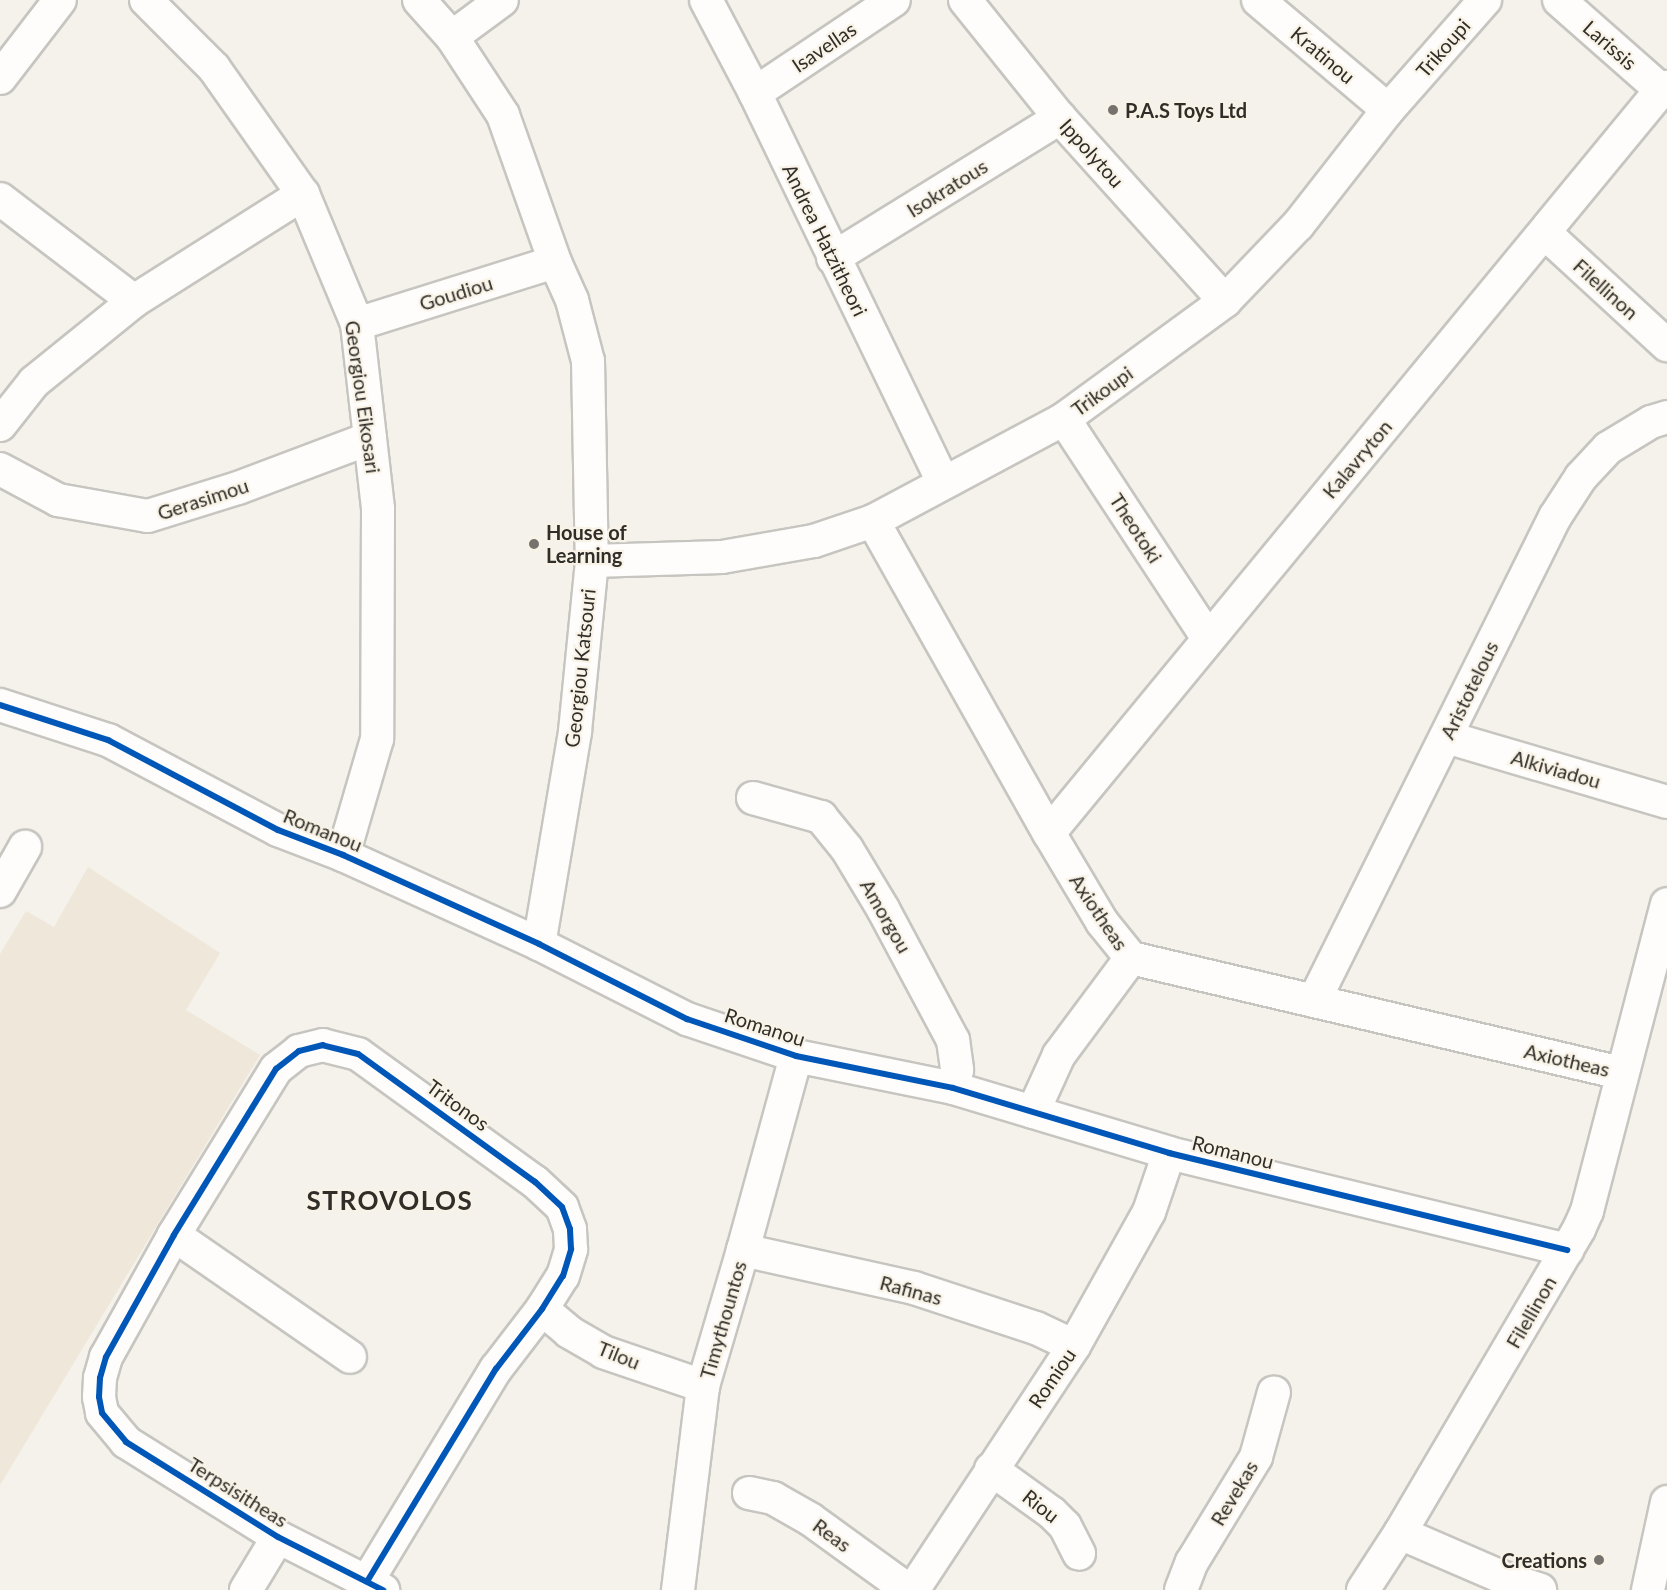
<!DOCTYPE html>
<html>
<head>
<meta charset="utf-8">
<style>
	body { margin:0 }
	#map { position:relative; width:1667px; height:1590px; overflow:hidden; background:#f5f2eb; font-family:Lato,sans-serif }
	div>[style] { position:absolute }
	.built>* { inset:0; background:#eee7da }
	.roads { filter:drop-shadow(2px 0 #c7c5c0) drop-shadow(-2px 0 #c7c5c0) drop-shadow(0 2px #c7c5c0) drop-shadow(0 -2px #c7c5c0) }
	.minor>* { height:32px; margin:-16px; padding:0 16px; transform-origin:16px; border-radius:16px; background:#fefdfc }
	.cycleway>* { height:6px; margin:-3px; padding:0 3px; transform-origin:3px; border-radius:3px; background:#0057b8 }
	.dots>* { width:16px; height:16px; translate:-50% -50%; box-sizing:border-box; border:3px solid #f9f3e7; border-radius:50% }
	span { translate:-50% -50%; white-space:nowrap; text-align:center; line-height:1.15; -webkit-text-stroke:4.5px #f9f3e7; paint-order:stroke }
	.street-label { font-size:20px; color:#312e2a }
	.poi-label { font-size:20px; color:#312e2a; font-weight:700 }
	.left { translate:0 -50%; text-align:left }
	.right { translate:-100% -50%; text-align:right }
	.district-label { font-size:26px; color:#312e2a; font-weight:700; letter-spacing:1.5px }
</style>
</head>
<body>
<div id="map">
	<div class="built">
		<i style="clip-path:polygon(88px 867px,220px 953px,186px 1010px,260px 1055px,0 1485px,0 954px,26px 911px,54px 927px)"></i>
	</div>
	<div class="roads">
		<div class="minor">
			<i style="left:146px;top:0;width:96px;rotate:45deg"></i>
			<i style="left:214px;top:68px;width:154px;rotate:54.8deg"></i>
			<i style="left:303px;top:194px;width:141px;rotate:67.4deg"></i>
			<i style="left:357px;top:324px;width:186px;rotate:83.5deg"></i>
			<i style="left:378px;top:509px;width:230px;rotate:90.2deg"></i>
			<i style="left:377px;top:739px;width:121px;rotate:106.3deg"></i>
			<i style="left:419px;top:0;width:50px;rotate:48.3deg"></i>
			<i style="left:452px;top:37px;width:93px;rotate:56.8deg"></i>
			<i style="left:503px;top:115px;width:156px;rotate:70.5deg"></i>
			<i style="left:555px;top:262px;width:42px;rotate:65.9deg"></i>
			<i style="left:572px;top:300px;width:63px;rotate:75.3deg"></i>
			<i style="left:588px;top:361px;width:200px;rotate:88.9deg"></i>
			<i style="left:592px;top:561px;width:172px;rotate:95.7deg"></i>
			<i style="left:575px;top:732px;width:215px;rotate:99.6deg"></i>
			<i style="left:706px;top:0;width:105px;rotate:62.2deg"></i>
			<i style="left:755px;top:93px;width:432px;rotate:64.2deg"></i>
			<i style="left:965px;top:0;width:151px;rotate:51.2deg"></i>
			<i style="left:1060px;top:118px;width:246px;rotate:48deg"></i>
			<i style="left:1258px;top:0;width:170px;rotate:40.2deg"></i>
			<i style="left:1559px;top:0;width:136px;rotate:41.4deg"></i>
			<i style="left:452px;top:37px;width:62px;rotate:-36.5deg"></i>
			<i style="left:0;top:78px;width:98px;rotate:-52.4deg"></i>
			<i style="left:755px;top:93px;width:167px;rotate:-33.8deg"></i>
			<i style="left:0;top:199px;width:168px;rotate:37.3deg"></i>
			<i style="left:1545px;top:233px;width:166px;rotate:42.6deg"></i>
			<i style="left:833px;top:258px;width:267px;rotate:-31.7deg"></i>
			<i style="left:357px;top:324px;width:207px;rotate:-17.4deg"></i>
			<i style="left:1064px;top:419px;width:262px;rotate:56.7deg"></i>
			<i style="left:0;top:425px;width:55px;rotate:-51.7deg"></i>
			<i style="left:34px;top:382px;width:129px;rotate:-39deg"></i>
			<i style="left:134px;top:301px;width:200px;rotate:-32.3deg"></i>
			<i style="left:0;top:469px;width:66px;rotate:28.1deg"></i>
			<i style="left:58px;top:500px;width:91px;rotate:10.1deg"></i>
			<i style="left:148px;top:516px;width:94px;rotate:-17.3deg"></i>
			<i style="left:238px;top:488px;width:141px;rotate:-20.7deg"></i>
			<i style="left:873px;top:521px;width:358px;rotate:60.6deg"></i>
			<i style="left:1049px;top:833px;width:104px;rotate:59.2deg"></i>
			<i style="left:1102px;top:922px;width:46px;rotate:51.1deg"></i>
			<i style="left:1131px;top:958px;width:503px;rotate:13.21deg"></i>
			<i style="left:592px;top:561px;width:130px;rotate:-1.8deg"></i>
			<i style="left:722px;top:557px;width:93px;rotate:-9.9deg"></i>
			<i style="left:814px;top:541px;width:62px;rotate:-18.7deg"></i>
			<i style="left:873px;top:521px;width:217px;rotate:-28.1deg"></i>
			<i style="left:1064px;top:419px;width:200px;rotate:-36.2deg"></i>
			<i style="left:1225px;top:301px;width:105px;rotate:-46.2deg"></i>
			<i style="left:1298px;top:225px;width:146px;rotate:-52deg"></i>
			<i style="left:1388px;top:110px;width:147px;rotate:-48.6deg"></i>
			<i style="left:0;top:705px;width:114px;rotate:18deg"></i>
			<i style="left:108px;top:740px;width:192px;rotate:27.9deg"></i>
			<i style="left:278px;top:830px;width:70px;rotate:21deg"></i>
			<i style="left:343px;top:855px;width:215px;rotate:24.4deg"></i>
			<i style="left:539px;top:944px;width:166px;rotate:26.9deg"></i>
			<i style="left:687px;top:1019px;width:115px;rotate:18.7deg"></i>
			<i style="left:796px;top:1056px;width:160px;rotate:11.5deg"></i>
			<i style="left:953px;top:1088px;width:226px;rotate:16.7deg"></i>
			<i style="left:1169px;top:1153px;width:410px;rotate:13.7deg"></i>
			<i style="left:1446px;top:737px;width:230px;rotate:16.4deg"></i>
			<i style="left:753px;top:798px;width:71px;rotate:15.6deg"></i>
			<i style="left:821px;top:817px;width:41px;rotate:50.9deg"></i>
			<i style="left:847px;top:849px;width:70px;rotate:59deg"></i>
			<i style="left:883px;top:909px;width:149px;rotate:61.9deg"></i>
			<i style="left:953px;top:1040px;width:30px;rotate:82deg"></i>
			<i style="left:957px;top:1070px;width:18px;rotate:103deg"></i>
			<i style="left:1049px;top:833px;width:963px;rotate:-50.52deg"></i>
			<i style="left:1661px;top:90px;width:7px;rotate:-27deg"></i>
			<i style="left:0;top:891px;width:51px;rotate:-60.4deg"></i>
			<i style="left:1314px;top:1001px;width:541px;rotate:-63.53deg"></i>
			<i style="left:1555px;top:517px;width:48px;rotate:-57deg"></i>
			<i style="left:1581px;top:477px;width:40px;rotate:-47deg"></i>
			<i style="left:1608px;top:448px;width:50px;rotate:-31.2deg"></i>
			<i style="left:1651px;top:422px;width:17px;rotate:-17deg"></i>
			<i style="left:1033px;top:1112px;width:63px;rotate:-65.5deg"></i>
			<i style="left:1059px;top:1055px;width:121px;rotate:-53.4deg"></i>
			<i style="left:174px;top:1235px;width:214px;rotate:34.7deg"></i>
			<i style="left:743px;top:1250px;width:175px;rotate:12.5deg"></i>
			<i style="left:914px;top:1288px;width:128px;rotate:18.2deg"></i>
			<i style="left:1036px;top:1328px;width:42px;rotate:25.3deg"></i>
			<i style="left:542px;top:1309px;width:35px;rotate:40deg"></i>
			<i style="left:569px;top:1332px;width:39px;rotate:30deg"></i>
			<i style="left:603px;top:1352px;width:106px;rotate:18.8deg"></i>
			<i style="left:991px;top:1469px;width:75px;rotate:35.8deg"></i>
			<i style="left:1052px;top:1513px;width:18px;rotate:45deg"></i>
			<i style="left:1065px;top:1526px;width:31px;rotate:63deg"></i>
			<i style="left:749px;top:1493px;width:25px;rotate:12deg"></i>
			<i style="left:773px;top:1498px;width:43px;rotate:29.6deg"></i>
			<i style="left:810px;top:1519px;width:121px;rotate:35.9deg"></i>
			<i style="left:1400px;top:1533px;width:113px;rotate:23.4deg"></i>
			<i style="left:1504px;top:1578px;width:38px;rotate:18deg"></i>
			<i style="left:368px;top:1580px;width:247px;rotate:-58.8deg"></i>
			<i style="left:496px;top:1369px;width:76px;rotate:-52.5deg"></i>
			<i style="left:542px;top:1309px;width:39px;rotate:-58deg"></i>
			<i style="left:563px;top:1276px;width:28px;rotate:-73deg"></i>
			<i style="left:571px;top:1249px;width:20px;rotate:-93deg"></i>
			<i style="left:570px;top:1229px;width:23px;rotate:-110deg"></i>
			<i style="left:562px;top:1207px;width:37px;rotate:-137deg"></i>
			<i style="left:535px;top:1182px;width:218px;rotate:-144.1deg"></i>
			<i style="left:358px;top:1054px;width:36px;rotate:-166deg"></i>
			<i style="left:323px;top:1045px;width:25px;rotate:166deg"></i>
			<i style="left:299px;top:1051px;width:29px;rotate:142deg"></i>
			<i style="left:276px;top:1069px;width:195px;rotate:121.6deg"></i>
			<i style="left:174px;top:1235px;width:140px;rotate:119.1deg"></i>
			<i style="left:106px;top:1357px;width:22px;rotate:106deg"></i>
			<i style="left:100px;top:1378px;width:19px;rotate:93deg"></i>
			<i style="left:99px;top:1397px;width:16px;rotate:79deg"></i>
			<i style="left:102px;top:1413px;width:38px;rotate:50deg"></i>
			<i style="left:126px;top:1442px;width:179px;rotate:32deg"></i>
			<i style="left:278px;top:1537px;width:118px;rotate:26.8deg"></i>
			<i style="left:246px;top:1590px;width:62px;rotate:-58.9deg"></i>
			<i style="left:678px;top:1590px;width:206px;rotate:-83deg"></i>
			<i style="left:703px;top:1386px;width:142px;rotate:-73.6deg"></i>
			<i style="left:743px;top:1250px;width:201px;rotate:-74.7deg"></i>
			<i style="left:913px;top:1590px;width:292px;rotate:-56.6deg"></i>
			<i style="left:1074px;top:1346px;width:154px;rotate:-60.8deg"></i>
			<i style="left:1149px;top:1212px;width:62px;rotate:-71.3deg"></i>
			<i style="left:1181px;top:1590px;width:30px;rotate:-69deg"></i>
			<i style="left:1192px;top:1562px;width:123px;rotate:-58.6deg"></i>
			<i style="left:1256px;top:1457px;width:67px;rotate:-74.5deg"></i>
			<i style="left:1363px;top:1590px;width:68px;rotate:-57deg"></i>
			<i style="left:1400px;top:1533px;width:353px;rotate:-59.5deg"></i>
			<i style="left:1579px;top:1229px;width:20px;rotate:-66deg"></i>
			<i style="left:1587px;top:1211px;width:317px;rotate:-75.4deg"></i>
			<i style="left:1648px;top:1590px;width:90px;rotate:-77.8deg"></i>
		</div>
	</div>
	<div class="cycleway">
		<i style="left:0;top:705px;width:114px;rotate:18deg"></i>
		<i style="left:108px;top:740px;width:192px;rotate:27.9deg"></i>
		<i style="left:278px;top:830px;width:70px;rotate:21deg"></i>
		<i style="left:343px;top:855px;width:215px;rotate:24.4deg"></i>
		<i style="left:539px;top:944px;width:166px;rotate:26.9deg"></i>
		<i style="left:687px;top:1019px;width:115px;rotate:18.7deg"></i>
		<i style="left:796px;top:1056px;width:160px;rotate:11.5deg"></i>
		<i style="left:953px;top:1088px;width:226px;rotate:16.7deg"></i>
		<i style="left:1169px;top:1153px;width:410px;rotate:13.7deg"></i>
		<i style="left:368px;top:1580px;width:247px;rotate:-58.8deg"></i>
		<i style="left:496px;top:1369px;width:76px;rotate:-52.5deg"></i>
		<i style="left:542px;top:1309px;width:39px;rotate:-58deg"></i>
		<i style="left:563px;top:1276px;width:28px;rotate:-73deg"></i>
		<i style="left:571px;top:1249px;width:20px;rotate:-93deg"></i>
		<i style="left:570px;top:1229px;width:23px;rotate:-110deg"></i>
		<i style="left:562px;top:1207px;width:37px;rotate:-137deg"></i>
		<i style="left:535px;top:1182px;width:218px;rotate:-144.1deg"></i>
		<i style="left:358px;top:1054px;width:36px;rotate:-166deg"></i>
		<i style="left:323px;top:1045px;width:25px;rotate:166deg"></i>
		<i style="left:299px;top:1051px;width:29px;rotate:142deg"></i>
		<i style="left:276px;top:1069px;width:195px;rotate:121.6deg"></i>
		<i style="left:174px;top:1235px;width:140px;rotate:119.1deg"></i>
		<i style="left:106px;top:1357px;width:22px;rotate:106deg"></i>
		<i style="left:100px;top:1378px;width:19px;rotate:93deg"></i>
		<i style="left:99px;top:1397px;width:16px;rotate:79deg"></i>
		<i style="left:102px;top:1413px;width:38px;rotate:50deg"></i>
		<i style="left:126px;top:1442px;width:179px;rotate:32deg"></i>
		<i style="left:278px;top:1537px;width:118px;rotate:26.8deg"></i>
	</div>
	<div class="dots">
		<i style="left:1113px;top:110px;background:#76736e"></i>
		<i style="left:534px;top:544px;background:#76736e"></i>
		<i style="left:1599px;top:1560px;background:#76736e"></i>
	</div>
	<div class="street-label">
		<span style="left:1610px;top:45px;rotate:41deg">Larissis</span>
		<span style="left:824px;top:47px;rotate:-34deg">Isavellas</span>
		<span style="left:1443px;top:48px;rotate:-49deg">Trikoupi</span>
		<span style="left:1323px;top:55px;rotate:40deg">Kratinou</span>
		<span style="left:1092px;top:153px;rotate:48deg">Ippolytou</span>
		<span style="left:947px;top:188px;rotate:-32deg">Isokratous</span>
		<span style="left:825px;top:240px;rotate:64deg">Andrea Hatzitheori</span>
		<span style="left:1606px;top:289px;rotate:42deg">Filellinon</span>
		<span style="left:456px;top:293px;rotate:-17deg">Goudiou</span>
		<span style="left:1102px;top:391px;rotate:-36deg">Trikoupi</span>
		<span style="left:363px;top:397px;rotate:82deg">Georgiou Eikosari</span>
		<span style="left:1357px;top:459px;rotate:-50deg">Kalavryton</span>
		<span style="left:203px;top:499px;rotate:-18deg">Gerasimou</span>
		<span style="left:1136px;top:528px;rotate:57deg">Theotoki</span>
		<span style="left:580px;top:668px;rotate:-84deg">Georgiou Katsouri</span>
		<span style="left:1469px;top:690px;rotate:-64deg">Aristotelous</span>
		<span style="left:1556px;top:769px;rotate:16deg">Alkiviadou</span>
		<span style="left:323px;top:830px;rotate:22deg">Romanou</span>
		<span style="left:1099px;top:912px;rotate:56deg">Axiotheas</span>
		<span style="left:886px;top:916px;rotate:60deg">Amorgou</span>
		<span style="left:765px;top:1027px;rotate:18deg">Romanou</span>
		<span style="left:1567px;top:1060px;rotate:13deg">Axiotheas</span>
		<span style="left:458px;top:1105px;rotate:36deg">Tritonos</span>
		<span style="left:1233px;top:1152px;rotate:14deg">Romanou</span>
		<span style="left:911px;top:1290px;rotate:15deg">Rafinas</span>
		<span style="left:1531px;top:1312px;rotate:-60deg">Filellinon</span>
		<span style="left:723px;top:1320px;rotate:-74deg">Timythountos</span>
		<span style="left:619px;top:1355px;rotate:22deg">Tilou</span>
		<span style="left:1052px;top:1378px;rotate:-56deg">Romiou</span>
		<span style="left:238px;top:1492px;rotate:32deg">Terpsisitheas</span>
		<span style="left:1234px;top:1493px;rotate:-59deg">Revekas</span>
		<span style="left:1041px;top:1506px;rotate:38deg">Riou</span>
		<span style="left:832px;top:1535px;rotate:36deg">Reas</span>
	</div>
	<div class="poi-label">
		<span class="left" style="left:1125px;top:110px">P.A.S Toys Ltd</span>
		<span class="left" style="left:546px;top:544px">House of<br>Learning</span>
		<span class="right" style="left:1587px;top:1560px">Creations</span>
	</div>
	<div class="district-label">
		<span style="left:390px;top:1201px">STROVOLOS</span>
	</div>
</div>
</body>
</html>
